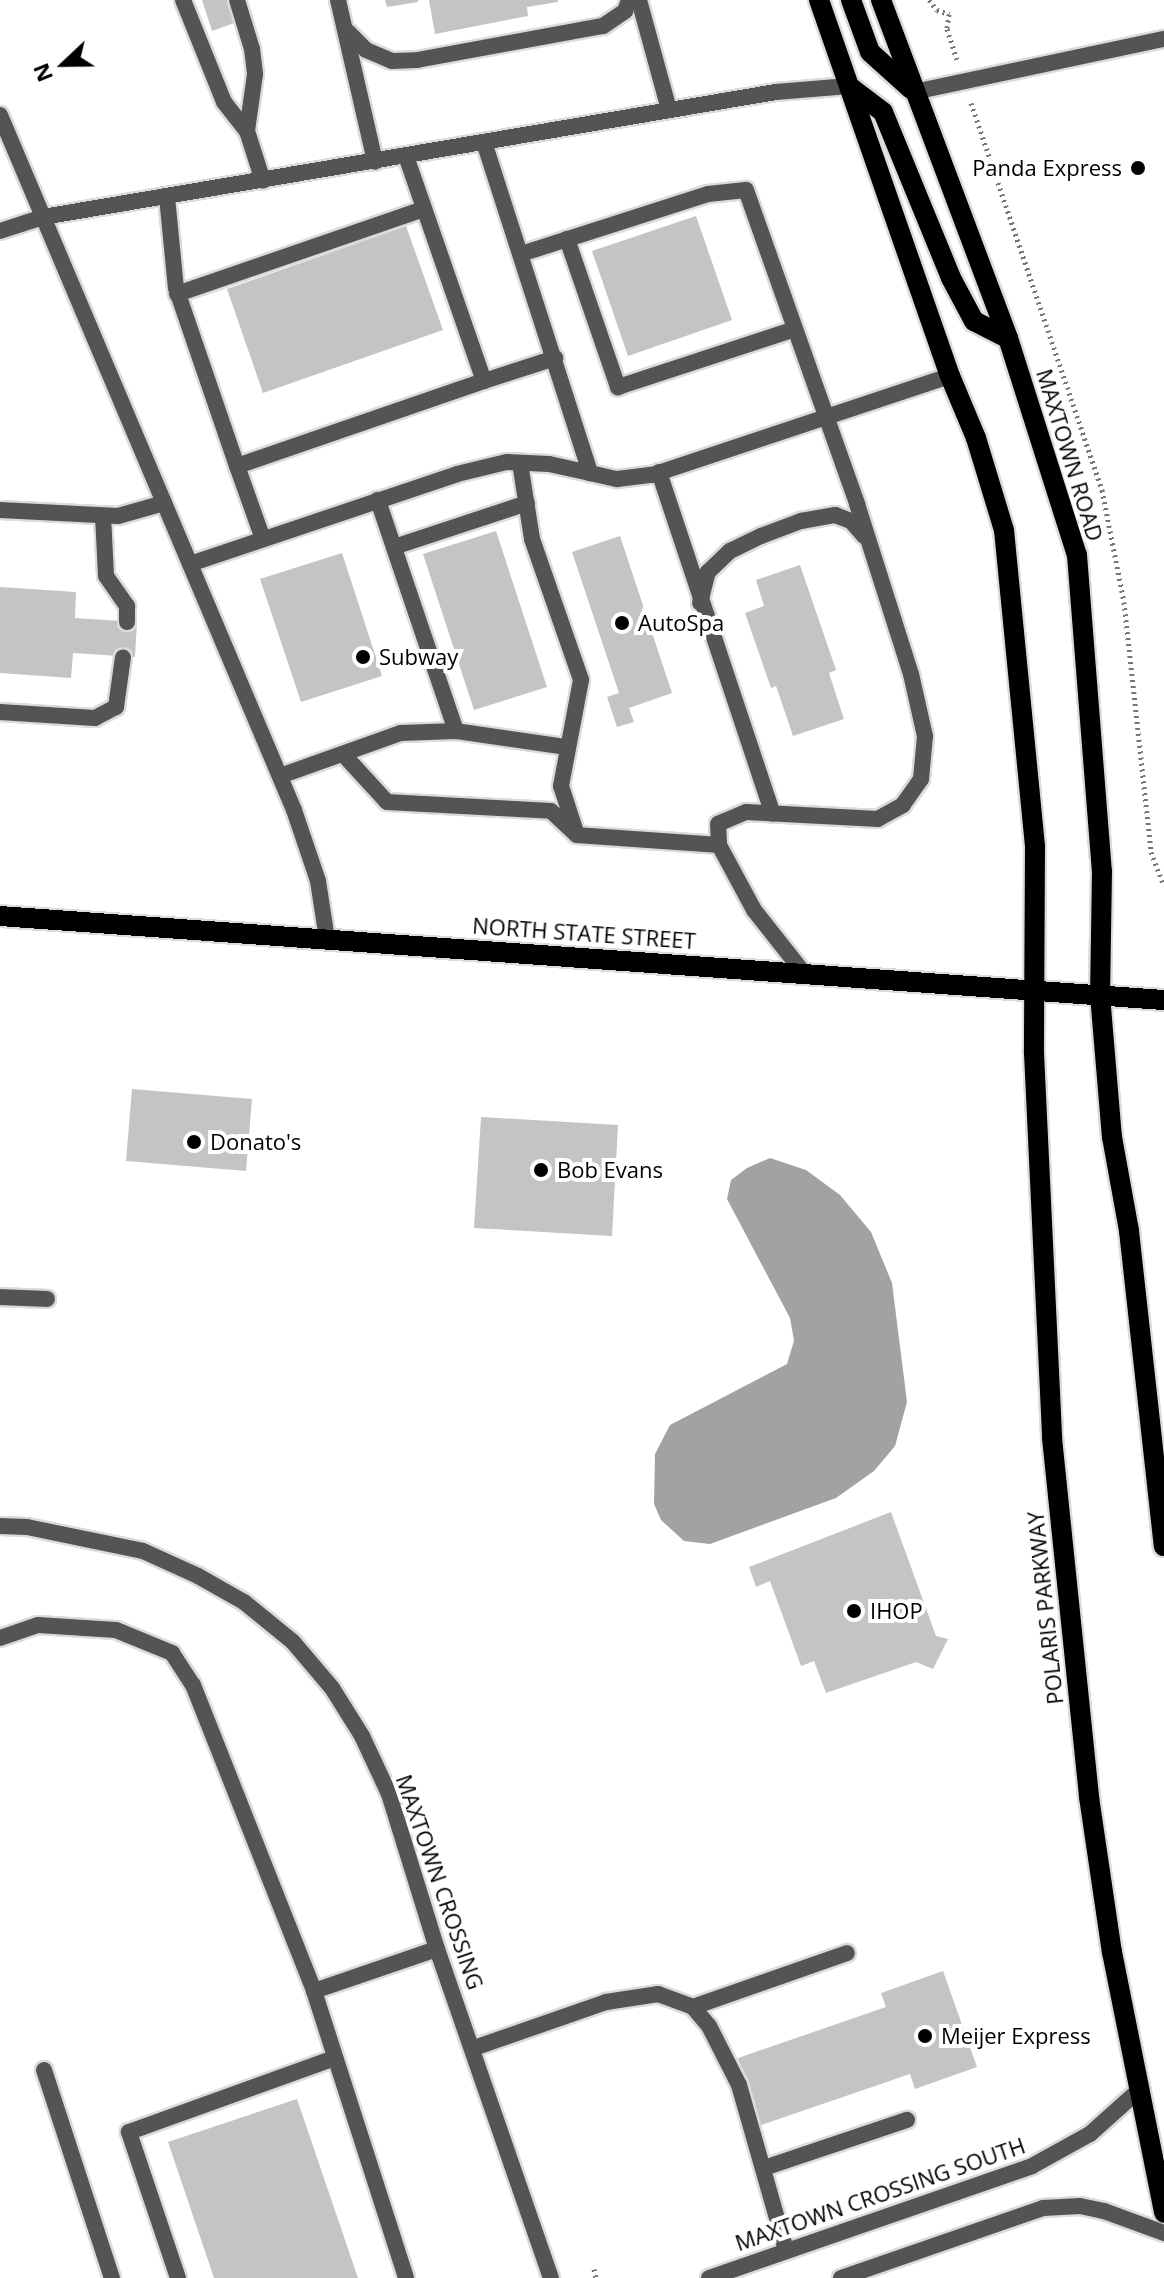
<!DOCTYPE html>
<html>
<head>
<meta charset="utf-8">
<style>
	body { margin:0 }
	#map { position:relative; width:1164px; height:2278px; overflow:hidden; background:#fff; font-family:"Open Sans",sans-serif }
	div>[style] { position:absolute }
	.water>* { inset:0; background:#a2a2a2 }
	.building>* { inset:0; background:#c4c4c4 }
	.path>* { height:5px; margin-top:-2.5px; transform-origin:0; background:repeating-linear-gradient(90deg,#767676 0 2px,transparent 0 6px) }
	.roads { filter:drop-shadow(2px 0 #dbdbdb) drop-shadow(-2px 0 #dbdbdb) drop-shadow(0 2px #dbdbdb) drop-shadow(0 -2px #dbdbdb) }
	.lane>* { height:16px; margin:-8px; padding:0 8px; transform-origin:8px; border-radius:8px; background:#545454 }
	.street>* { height:16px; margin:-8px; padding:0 8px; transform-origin:8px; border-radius:8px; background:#545454 }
	.primary>* { height:20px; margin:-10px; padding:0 10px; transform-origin:10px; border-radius:10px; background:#000 }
	.dots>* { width:22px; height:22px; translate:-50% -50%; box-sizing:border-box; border:4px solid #fff; border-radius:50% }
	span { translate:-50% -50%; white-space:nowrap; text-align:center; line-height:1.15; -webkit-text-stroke:8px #fff; paint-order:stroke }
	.poi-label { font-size:22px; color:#000 }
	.right { translate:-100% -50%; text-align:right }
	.left { translate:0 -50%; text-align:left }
	.street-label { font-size:22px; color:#000 }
	.north { position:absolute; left:24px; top:24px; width:80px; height:80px; -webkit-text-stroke:6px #fff; paint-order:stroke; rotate:248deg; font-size:22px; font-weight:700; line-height:32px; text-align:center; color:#000 }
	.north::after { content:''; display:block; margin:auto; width:28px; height:36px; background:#000; clip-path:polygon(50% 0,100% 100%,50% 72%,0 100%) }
</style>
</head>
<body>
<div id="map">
	<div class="water">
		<i style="clip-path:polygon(770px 1158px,806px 1170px,840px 1195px,871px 1232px,892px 1283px,907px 1402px,895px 1446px,874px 1471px,836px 1498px,710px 1544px,684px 1541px,661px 1520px,654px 1504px,655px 1454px,670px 1425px,787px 1364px,794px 1341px,790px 1318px,727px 1199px,731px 1180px,747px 1168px)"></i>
	</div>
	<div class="building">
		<i style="clip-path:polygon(202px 0,233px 0,240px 21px,212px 31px)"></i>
		<i style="clip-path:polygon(385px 0,418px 0,418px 2px,387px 7px)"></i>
		<i style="clip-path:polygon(429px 0,558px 0,558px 2px,527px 7px,528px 16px,435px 34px)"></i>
		<i style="clip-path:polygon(696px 216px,732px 320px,628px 356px,592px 251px)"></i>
		<i style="clip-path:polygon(406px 226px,443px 330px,263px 393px,227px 289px)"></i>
		<i style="clip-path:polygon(496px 531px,547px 687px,474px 710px,423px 554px)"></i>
		<i style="clip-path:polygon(620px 536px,672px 693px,629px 708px,634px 722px,617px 727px,607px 697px,619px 693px,572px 552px)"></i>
		<i style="clip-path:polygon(342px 553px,382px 676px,301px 702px,260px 579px)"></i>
		<i style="clip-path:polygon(800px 565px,836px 670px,829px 673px,844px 719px,793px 736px,776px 686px,771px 688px,745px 613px,764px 606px,756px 580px)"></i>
		<i style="clip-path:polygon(0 587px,76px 592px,75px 618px,137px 622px,135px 657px,73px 653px,71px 678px,0 673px)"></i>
		<i style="clip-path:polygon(132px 1089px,252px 1099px,246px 1171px,126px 1161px)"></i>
		<i style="clip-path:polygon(481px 1117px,618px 1125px,612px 1236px,474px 1228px)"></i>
		<i style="clip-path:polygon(891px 1512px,936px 1636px,948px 1639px,933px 1669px,916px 1662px,826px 1693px,814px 1661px,801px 1666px,770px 1581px,756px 1587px,749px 1567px)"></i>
		<i style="clip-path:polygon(943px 1971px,977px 2067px,915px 2089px,910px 2074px,761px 2125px,738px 2058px,886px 2007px,881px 1993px)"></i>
		<i style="clip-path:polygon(297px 2099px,358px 2278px,214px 2278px,168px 2142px)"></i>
	</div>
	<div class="path">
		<i style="left:929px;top:0;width:13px;rotate:51deg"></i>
		<i style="left:937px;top:10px;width:13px;rotate:18deg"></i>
		<i style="left:949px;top:14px;width:15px;rotate:98deg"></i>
		<i style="left:947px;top:29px;width:32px;rotate:72deg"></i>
		<i style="left:971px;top:103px;width:409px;rotate:71.3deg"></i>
		<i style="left:1102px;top:490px;width:114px;rotate:78.9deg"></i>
		<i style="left:1124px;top:602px;width:251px;rotate:83.8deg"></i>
		<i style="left:1151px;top:852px;width:36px;rotate:69deg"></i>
		<i style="left:594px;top:2269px;width:9px;rotate:77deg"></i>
	</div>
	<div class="roads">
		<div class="lane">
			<i style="left:183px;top:0;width:110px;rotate:68.1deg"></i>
			<i style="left:224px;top:102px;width:37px;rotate:52deg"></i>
			<i style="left:247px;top:131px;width:52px;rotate:72.3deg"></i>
			<i style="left:237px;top:0;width:51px;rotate:73deg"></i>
			<i style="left:252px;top:49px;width:25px;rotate:83deg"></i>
			<i style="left:255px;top:74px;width:58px;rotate:98deg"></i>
			<i style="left:338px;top:0;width:166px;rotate:77.1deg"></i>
			<i style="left:639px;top:0;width:114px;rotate:74.7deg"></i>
			<i style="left:348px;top:32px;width:25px;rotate:45deg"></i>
			<i style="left:366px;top:50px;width:28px;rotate:23deg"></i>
			<i style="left:392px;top:61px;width:25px;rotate:-2deg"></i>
			<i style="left:417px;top:60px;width:189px;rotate:-10.4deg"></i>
			<i style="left:603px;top:26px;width:27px;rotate:-34deg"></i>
			<i style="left:625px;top:11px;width:12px;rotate:-70deg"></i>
			<i style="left:0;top:115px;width:755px;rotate:67.07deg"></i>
			<i style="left:294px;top:810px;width:75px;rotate:71.3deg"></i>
			<i style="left:318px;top:881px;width:59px;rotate:81.2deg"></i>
			<i style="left:484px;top:142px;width:348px;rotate:72.2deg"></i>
			<i style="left:590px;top:473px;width:28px;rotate:13deg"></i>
			<i style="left:617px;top:479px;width:35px;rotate:-7deg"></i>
			<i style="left:652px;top:475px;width:314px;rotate:-18.4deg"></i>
			<i style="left:406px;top:156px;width:238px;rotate:70.9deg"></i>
			<i style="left:484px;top:381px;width:75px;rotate:-17.9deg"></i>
			<i style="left:167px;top:197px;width:91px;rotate:84.4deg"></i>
			<i style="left:176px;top:288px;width:188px;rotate:71.1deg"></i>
			<i style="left:0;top:231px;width:45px;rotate:-18deg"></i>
			<i style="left:43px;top:217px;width:744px;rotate:-9.68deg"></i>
			<i style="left:776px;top:92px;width:73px;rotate:-4.7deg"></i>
			<i style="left:567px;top:239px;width:157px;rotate:71deg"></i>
			<i style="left:618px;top:387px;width:186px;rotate:-18.1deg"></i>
			<i style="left:521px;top:254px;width:196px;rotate:-17.8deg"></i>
			<i style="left:708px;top:194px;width:38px;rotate:-6deg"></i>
			<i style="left:746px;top:190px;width:333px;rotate:70.5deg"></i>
			<i style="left:857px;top:504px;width:178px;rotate:72.4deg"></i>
			<i style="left:911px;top:674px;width:64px;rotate:77.3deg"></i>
			<i style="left:925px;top:736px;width:43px;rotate:95.3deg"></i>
			<i style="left:921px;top:779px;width:32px;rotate:125deg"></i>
			<i style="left:903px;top:805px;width:29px;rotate:151deg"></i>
			<i style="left:878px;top:819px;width:132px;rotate:-177deg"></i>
			<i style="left:746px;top:812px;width:30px;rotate:157deg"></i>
			<i style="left:718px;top:824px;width:21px;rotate:87deg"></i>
			<i style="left:719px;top:845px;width:74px;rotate:61.7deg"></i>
			<i style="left:754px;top:910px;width:79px;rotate:51.7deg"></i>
			<i style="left:177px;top:294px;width:261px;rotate:-19deg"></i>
			<i style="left:520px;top:463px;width:77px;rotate:81deg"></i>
			<i style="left:532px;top:539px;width:149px;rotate:70.8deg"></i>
			<i style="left:581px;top:680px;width:108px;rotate:100.7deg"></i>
			<i style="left:561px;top:786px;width:48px;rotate:71.9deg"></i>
			<i style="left:659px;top:472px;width:360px;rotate:71.6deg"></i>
			<i style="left:0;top:510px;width:118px;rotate:2.9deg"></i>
			<i style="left:118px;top:516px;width:48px;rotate:-15.8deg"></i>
			<i style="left:103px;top:516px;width:60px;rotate:87.1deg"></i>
			<i style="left:106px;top:576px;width:37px;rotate:55deg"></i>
			<i style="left:127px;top:606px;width:16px;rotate:90deg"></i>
			<i style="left:263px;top:539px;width:77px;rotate:-109.6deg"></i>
			<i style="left:237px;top:466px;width:261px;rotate:-19deg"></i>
			<i style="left:394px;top:547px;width:140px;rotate:-18.3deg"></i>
			<i style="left:190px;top:564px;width:282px;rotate:-18.6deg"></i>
			<i style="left:457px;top:474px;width:51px;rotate:-13.5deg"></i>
			<i style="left:507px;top:462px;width:42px;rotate:2.7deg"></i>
			<i style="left:549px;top:464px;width:42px;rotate:12.4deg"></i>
			<i style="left:700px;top:603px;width:32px;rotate:-76deg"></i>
			<i style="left:708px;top:572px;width:30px;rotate:-44deg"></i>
			<i style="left:730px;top:551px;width:34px;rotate:-26deg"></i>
			<i style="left:761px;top:536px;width:43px;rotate:-20.6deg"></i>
			<i style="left:801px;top:521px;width:35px;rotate:-10deg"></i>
			<i style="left:835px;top:515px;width:17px;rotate:21deg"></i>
			<i style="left:851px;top:521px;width:20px;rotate:49deg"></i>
			<i style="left:0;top:712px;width:95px;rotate:3.6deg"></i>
			<i style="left:95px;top:718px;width:24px;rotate:-28deg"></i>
			<i style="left:116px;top:707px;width:50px;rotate:-82deg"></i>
			<i style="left:456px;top:731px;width:111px;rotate:8.3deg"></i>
			<i style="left:343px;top:754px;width:65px;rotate:47.5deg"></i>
			<i style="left:387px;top:802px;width:164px;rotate:3.1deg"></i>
			<i style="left:551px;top:811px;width:35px;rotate:43deg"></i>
			<i style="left:577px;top:835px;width:142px;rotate:4deg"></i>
			<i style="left:280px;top:776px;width:128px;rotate:-19.6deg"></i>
			<i style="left:401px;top:733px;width:55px;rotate:-2.1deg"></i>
			<i style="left:456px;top:731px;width:244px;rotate:-108.7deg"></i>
			<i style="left:0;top:1297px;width:47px;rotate:2.4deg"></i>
			<i style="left:0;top:1638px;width:40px;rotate:-18.9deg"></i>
			<i style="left:38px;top:1625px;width:78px;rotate:3.7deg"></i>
			<i style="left:116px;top:1630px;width:61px;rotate:22.3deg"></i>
			<i style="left:172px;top:1653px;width:38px;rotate:57deg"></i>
			<i style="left:193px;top:1685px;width:329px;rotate:68.4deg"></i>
			<i style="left:314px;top:1991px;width:301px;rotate:72.2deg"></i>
			<i style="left:314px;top:1991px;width:130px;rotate:-18.9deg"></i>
			<i style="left:693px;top:2007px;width:163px;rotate:-19.3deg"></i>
			<i style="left:474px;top:2048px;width:140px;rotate:-19.2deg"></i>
			<i style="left:606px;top:2002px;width:53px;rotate:-8.7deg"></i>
			<i style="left:658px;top:1994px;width:37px;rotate:20deg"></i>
			<i style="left:693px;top:2007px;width:25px;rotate:50deg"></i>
			<i style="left:709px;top:2026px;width:66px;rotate:63deg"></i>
			<i style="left:739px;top:2085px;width:172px;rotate:74.1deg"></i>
			<i style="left:44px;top:2070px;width:219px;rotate:71.9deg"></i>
			<i style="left:764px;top:2168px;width:151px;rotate:-18.6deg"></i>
			<i style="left:178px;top:2278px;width:154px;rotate:-108.6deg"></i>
			<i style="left:129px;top:2132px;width:219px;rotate:-19.8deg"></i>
			<i style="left:709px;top:2278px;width:342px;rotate:-19.1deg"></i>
			<i style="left:1032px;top:2166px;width:66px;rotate:-28.9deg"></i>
			<i style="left:1090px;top:2134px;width:66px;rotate:-41.9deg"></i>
			<i style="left:841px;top:2278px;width:214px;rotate:-19.1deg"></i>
			<i style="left:1043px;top:2208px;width:37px;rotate:-3deg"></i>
			<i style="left:1080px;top:2206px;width:25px;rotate:12deg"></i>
			<i style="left:1104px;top:2211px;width:64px;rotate:20.1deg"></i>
		</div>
		<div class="street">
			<i style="left:914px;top:92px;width:256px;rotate:-12deg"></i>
			<i style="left:0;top:1526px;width:27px;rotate:2deg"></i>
			<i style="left:27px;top:1527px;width:118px;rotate:11.7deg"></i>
			<i style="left:143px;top:1551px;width:60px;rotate:24.4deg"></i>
			<i style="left:198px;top:1576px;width:53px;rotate:29.5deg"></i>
			<i style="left:244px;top:1602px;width:63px;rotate:39.2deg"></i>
			<i style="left:293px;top:1642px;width:60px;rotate:49.7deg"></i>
			<i style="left:332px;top:1688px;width:57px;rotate:58deg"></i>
			<i style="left:362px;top:1736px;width:64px;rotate:65deg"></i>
			<i style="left:389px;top:1794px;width:162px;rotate:72.8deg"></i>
			<i style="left:437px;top:1949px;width:348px;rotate:70.9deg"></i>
		</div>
		<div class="primary">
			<i style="left:819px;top:0;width:398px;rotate:70.8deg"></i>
			<i style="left:950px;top:376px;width:67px;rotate:67.2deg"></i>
			<i style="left:976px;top:438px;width:96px;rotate:73.1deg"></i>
			<i style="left:1004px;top:530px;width:318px;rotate:84.4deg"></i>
			<i style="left:1035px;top:846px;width:207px;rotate:90.3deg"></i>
			<i style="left:1034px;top:1053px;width:385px;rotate:87.3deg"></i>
			<i style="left:1052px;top:1438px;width:361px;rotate:84.1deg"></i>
			<i style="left:1089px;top:1797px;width:157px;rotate:81.6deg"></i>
			<i style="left:1112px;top:1952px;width:266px;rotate:78.7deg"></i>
			<i style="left:851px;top:0;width:55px;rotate:69.9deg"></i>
			<i style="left:870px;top:52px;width:55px;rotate:42.1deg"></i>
			<i style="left:881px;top:0;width:361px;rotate:69.4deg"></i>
			<i style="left:1008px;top:338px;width:228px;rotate:72.4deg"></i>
			<i style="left:1077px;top:555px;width:317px;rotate:85.5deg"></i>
			<i style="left:1102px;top:871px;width:124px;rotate:90.9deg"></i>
			<i style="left:1100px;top:995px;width:143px;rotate:85.2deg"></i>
			<i style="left:1112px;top:1137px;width:96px;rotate:79.7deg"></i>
			<i style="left:1129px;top:1231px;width:317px;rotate:83.7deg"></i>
			<i style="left:850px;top:87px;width:41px;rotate:37.1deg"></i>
			<i style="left:883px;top:112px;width:179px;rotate:67.7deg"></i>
			<i style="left:951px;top:278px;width:49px;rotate:61.9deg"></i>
			<i style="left:974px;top:321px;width:38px;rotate:27deg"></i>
			<i style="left:0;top:916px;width:1167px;rotate:4.13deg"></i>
		</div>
	</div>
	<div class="dots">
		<i style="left:1138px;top:168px;background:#000"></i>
		<i style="left:622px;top:623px;background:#000"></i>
		<i style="left:363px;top:657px;background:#000"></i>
		<i style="left:194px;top:1142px;background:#000"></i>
		<i style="left:541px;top:1170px;background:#000"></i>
		<i style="left:854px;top:1611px;background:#000"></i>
		<i style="left:925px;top:2036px;background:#000"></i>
	</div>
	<div class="poi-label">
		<span class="right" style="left:1122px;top:168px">Panda Express</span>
		<span class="left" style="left:638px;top:623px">AutoSpa</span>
		<span class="left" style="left:379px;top:657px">Subway</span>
		<span class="left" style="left:210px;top:1142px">Donato's</span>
		<span class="left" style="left:557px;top:1170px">Bob Evans</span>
		<span class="left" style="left:870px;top:1611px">IHOP</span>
		<span class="left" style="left:941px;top:2036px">Meijer Express</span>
	</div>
	<div class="street-label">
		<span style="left:1070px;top:455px;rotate:73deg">MAXTOWN ROAD</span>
		<span style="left:584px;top:933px;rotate:4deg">NORTH STATE STREET</span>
		<span style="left:1045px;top:1608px;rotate:-96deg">POLARIS PARKWAY</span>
		<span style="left:440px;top:1882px;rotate:71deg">MAXTOWN CROSSING</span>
		<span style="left:880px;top:2194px;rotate:-19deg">MAXTOWN CROSSING SOUTH</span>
	</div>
	<div class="north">N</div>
</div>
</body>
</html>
